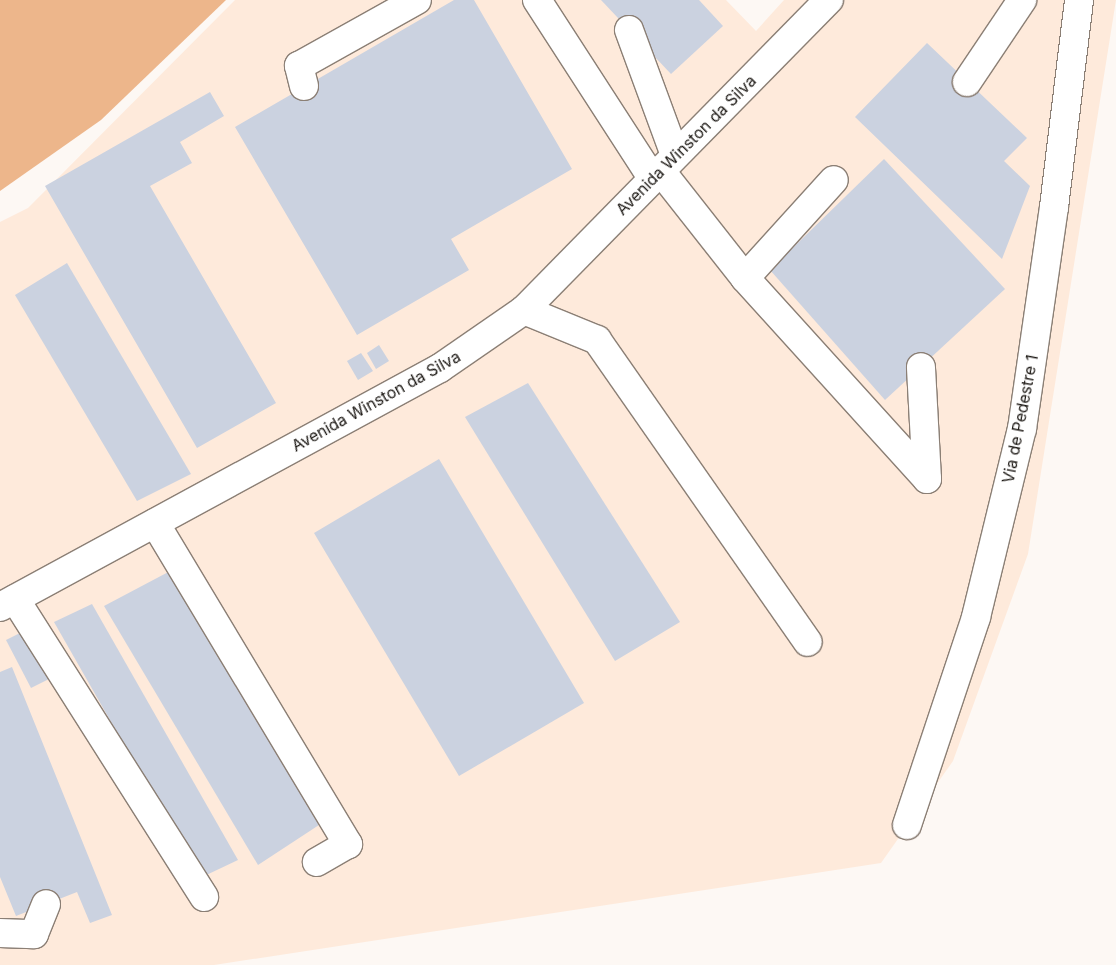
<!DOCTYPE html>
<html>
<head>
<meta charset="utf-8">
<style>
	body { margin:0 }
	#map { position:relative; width:1116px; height:965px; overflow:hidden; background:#fdf8f4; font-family:Inter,sans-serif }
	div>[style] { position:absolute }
	.built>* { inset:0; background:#feeadb }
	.forest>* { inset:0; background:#edb68b }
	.building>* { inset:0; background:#cbd2e0 }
	.roads { filter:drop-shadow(1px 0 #8b7f75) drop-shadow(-1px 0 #8b7f75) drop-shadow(0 1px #8b7f75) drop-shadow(0 -1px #8b7f75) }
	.minor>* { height:28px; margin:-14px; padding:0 14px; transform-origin:14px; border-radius:14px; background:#fff }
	span { translate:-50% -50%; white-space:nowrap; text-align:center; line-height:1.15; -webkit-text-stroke:5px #fff; paint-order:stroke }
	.street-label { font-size:16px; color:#1a1612 }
</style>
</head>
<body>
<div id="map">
	<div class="built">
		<i style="clip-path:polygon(235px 0,726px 0,756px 31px,784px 0,1116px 0,1028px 554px,953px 761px,881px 863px,214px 965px,0 965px,0 222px,28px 208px)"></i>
	</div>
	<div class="forest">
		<i style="clip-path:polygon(0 0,226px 0,101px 120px,0 191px)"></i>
	</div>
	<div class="building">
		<i style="clip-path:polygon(454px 0,474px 0,572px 169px,451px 239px,469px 270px,357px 335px,235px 127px)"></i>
		<i style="clip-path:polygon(601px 0,699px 0,723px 26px,671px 74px)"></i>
		<i style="clip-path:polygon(927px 43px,1027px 138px,1004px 161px,1030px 186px,1002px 259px,855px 117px)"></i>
		<i style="clip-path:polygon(210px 92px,224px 116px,180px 142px,192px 163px,150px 186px,276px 403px,197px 448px,45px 186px)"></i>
		<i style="clip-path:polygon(884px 159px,1005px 289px,885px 400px,770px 270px)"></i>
		<i style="clip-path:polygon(67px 263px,191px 474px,137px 501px,15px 295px)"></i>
		<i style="clip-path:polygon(379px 345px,389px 361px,376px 369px,367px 353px)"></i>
		<i style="clip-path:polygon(361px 353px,373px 371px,358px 380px,347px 361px)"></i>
		<i style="clip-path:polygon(528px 383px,680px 622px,615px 661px,465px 417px)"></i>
		<i style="clip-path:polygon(439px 459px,584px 703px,459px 776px,314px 533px)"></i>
		<i style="clip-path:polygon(174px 569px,319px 825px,258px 865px,104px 606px)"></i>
		<i style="clip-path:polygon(92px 604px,238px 860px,200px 878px,54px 622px)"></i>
		<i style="clip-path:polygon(26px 630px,51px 678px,31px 688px,6px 640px)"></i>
		<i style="clip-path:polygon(12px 667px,112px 915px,90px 923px,77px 892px,16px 916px,0 877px,0 672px)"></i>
	</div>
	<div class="roads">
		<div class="minor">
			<i style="left:537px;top:0;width:212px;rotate:57.1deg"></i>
			<i style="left:629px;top:30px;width:133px;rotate:69.8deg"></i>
			<i style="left:967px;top:82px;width:99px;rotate:-56.1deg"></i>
			<i style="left:304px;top:86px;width:21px;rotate:-104deg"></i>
			<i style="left:299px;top:66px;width:135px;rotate:-29.2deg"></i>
			<i style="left:660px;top:170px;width:137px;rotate:51.8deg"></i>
			<i style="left:745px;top:278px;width:271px;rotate:47.8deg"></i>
			<i style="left:927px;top:479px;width:112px;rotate:-93.1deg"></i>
			<i style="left:745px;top:278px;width:132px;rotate:-47.8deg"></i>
			<i style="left:524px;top:310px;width:79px;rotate:22.3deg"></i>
			<i style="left:597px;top:340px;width:368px;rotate:55.1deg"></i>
			<i style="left:155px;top:523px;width:375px;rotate:59deg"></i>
			<i style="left:348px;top:844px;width:36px;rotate:150deg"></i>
			<i style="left:15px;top:599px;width:353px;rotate:57.6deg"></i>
			<i style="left:0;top:607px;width:501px;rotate:-28.51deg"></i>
			<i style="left:440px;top:368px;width:102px;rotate:-34.6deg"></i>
			<i style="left:524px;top:310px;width:435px;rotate:-45.5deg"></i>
			<i style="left:907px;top:825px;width:219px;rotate:-71.6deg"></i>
			<i style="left:976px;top:617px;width:194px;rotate:-76.3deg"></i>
			<i style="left:1022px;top:429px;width:224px;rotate:-81.8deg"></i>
			<i style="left:1054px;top:207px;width:209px;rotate:-83.1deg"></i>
			<i style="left:0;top:933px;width:34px;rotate:2deg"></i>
			<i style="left:34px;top:934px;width:32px;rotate:-68deg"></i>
		</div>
	</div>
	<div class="street-label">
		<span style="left:686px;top:145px;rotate:-45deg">Avenida Winston da Silva</span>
		<span style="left:376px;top:401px;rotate:-29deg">Avenida Winston da Silva</span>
		<span style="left:1020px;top:419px;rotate:-79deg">Via de Pedestre 1</span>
	</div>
</div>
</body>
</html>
